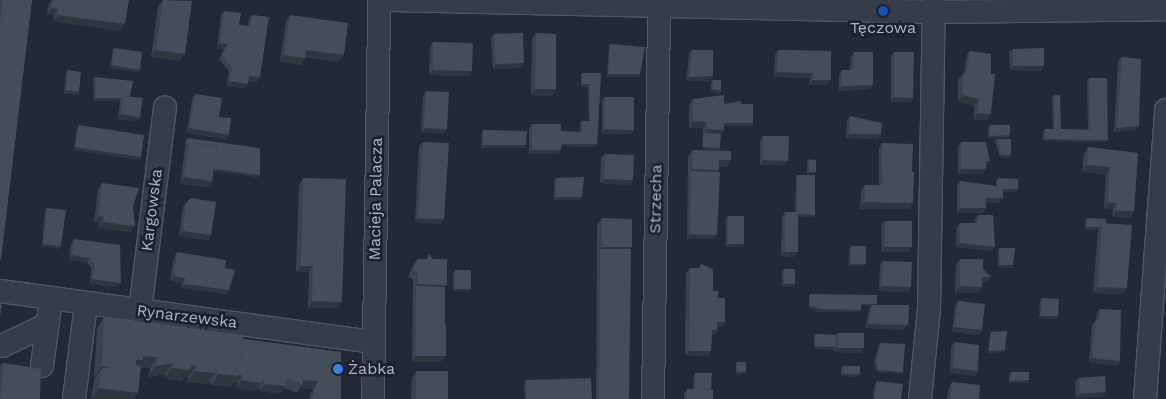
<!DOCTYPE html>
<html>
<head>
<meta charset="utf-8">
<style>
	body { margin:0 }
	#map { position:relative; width:1166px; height:399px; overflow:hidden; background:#232a37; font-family:"Work Sans",sans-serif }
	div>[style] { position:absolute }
	.roads { filter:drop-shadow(1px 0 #515763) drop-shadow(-1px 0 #515763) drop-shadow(0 1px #515763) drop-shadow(0 -1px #515763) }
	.minor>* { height:22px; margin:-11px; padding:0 11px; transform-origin:11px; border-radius:11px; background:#363c48 }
	.wall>* { inset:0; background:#3a424f }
	.shaded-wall>* { inset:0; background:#303640 }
	.building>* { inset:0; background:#444d5c }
	.dots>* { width:14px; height:14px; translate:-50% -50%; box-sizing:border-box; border:2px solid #1b222d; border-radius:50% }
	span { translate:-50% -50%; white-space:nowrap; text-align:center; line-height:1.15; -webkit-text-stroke:5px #1b222d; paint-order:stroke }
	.poi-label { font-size:16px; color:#b1b7c4 }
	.left { translate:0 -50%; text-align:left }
	.street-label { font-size:16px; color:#b1b7c4 }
</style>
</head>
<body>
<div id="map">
	<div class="roads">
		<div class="minor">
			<i style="left:392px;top:0;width:541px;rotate:1.27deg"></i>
			<i style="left:933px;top:12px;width:233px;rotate:-0.7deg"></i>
			<i style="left:0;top:291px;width:377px;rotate:7.8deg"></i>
			<i style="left:140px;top:311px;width:205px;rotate:-83deg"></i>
			<i style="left:2px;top:346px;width:51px;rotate:-25.6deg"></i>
			<i style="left:42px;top:366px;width:68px;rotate:-82.3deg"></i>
			<i style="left:74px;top:399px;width:96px;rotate:-82.8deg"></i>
			<i style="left:373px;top:399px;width:399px;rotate:-89.1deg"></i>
			<i style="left:653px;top:399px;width:399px;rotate:-89.1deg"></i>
			<i style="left:920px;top:399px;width:90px;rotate:-84.3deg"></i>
			<i style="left:929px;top:309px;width:309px;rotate:-89.1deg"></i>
			<i style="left:1145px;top:399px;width:290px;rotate:-85.8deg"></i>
		</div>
	</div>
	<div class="wall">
		<i style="clip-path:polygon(0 0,32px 0,0 261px)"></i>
		<i style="clip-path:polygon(52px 0,53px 0,120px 31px,53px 21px,54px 15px,47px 15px,49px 4px)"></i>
		<i style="clip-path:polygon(163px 0,180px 61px,151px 57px,158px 6px)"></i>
		<i style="clip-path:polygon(224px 11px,239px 25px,248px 26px,249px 19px,252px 15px,257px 82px,248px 81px,244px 88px,227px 86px,229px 72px,219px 59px,224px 49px,217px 48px,221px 15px)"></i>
		<i style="clip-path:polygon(290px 15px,339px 62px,305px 57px,301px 65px,280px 62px,286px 21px)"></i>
		<i style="clip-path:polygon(536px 33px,556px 89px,552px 96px,531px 95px,532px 39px)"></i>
		<i style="clip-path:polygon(494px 34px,524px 63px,521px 68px,493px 69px,491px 38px)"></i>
		<i style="clip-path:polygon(433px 42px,472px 71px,469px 76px,429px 75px,430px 47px)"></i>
		<i style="clip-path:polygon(610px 44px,640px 74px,639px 77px,607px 77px,609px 46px)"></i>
		<i style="clip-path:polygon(114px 48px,138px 72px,110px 68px,113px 50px)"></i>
		<i style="clip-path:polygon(1013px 49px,1041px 71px,1010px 70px,1009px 53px)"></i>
		<i style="clip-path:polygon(692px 50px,710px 81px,686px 81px,689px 54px)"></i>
		<i style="clip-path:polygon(778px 50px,831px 51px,827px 85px,809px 85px,810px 78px,774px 77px,775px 55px)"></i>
		<i style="clip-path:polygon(970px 51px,991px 74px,991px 114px,986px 120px,974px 120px,974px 106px,958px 101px,958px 80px,963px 74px,964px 74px,967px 55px)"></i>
		<i style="clip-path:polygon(854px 52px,870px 89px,839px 91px,839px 75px,842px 70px,850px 70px,851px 57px)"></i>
		<i style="clip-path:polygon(894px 52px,913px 98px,910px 102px,891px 102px,891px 56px)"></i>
		<i style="clip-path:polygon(1122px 57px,1136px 130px,1114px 132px,1118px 61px)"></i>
		<i style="clip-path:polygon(68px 70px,79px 92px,77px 95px,64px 93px,66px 73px)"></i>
		<i style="clip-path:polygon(582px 73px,601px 73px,597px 144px,596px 147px,561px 146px,558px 154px,529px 154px,529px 129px,532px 124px,561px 131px,580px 132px,580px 123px,582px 121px,589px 121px,588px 87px,581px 87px,581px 75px)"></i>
		<i style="clip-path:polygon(95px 77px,130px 96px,140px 117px,137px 121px,118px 119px,120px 100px,94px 101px,93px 79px)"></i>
		<i style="clip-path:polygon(1089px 78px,1106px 142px,1043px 141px,1043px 132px,1045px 129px,1053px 129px,1052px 97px,1054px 95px,1061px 129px,1088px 130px,1087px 81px)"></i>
		<i style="clip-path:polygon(713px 80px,720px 94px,711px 91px,711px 82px)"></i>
		<i style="clip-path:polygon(426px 91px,447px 129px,444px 133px,421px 132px,423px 96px)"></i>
		<i style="clip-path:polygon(195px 94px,219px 117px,226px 139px,187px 133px,192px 99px)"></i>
		<i style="clip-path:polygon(605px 97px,634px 130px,631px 134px,602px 134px,602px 101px)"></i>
		<i style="clip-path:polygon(693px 99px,724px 104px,741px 104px,753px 123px,751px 126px,724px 126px,724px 130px,721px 134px,718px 150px,702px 149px,703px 128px,689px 128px,689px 105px)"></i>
		<i style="clip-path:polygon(850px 116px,878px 139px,846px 138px,847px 120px)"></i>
		<i style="clip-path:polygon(79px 125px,141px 157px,139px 160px,74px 150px,77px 128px)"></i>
		<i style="clip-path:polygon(990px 125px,1010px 135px,1008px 138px,988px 138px,988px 127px)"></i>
		<i style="clip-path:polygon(483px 130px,525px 148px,481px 148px,482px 132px)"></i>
		<i style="clip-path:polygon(763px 136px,785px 165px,760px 165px,760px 141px)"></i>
		<i style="clip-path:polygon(187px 138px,260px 175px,258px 177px,213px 171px,212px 181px,208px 187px,180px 184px,186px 141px)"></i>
		<i style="clip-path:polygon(997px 139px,1009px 158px,1000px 157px,995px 141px)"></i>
		<i style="clip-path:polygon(423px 142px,444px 219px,441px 224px,415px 222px,419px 146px)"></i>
		<i style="clip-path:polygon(961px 142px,987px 165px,986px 165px,983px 174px,958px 174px,958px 147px)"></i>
		<i style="clip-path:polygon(882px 143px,912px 172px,913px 203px,909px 209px,860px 209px,861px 191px,865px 185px,879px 185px,879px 148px)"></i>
		<i style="clip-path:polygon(1088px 147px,1138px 153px,1134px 211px,1130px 218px,1112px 217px,1113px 209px,1104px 208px,1106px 174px,1082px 172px,1084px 154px)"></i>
		<i style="clip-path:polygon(693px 150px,731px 160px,726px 167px,719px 167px,719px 170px,717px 172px,717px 235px,714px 239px,687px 239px,688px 157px)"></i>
		<i style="clip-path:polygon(605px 154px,633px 180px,630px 185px,600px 183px,601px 158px)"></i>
		<i style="clip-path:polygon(809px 159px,816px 172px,815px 174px,807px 174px,807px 162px)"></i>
		<i style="clip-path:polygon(797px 175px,815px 215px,813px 217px,798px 217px,795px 257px,781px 256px,782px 217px,785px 212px,795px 212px,796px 177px)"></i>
		<i style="clip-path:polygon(303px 178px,342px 302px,338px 308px,308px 308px,309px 272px,296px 272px,299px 185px)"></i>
		<i style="clip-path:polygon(556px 178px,580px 200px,554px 200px,554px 180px)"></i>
		<i style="clip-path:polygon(998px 178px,1018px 189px,1016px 192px,1003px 191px,1000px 203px,986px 203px,986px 208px,983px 213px,957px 213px,957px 186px,960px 181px,996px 186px,996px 181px)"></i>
		<i style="clip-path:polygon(102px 183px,133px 206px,131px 232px,98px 228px,99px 223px,94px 222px,98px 190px)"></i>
		<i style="clip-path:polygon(186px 203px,211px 235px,208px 240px,179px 236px,183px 207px)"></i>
		<i style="clip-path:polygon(47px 208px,59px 249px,42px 246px,45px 210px)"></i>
		<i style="clip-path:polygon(978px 215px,992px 251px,956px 247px,957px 227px,960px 223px,975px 223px,975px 219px)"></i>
		<i style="clip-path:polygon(728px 216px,742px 247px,726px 247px,726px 218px)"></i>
		<i style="clip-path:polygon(602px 218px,629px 399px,596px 399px,597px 225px)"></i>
		<i style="clip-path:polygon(1087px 218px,1106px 223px,1123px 294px,1093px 293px,1098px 230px,1085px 229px,1085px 221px)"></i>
		<i style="clip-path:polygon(885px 221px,909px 252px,882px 252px,881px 226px)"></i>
		<i style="clip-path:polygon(74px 239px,118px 287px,90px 284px,91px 268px,87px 262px,69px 260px,71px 244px)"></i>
		<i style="clip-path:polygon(851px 246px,865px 266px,849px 266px,849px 249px)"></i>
		<i style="clip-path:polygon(999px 248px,1011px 268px,998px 267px,998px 251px)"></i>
		<i style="clip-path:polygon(177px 252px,229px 290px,226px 294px,181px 288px,182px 283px,170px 281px,174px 257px)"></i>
		<i style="clip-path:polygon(429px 254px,447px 285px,445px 287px,441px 362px,412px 362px,413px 279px,408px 277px,413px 265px,418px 259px,426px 259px)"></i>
		<i style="clip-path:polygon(960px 259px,983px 269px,986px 283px,982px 283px,982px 287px,978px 293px,955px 293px,956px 265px)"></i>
		<i style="clip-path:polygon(883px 261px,908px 292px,879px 291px,880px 265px)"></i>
		<i style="clip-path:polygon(701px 264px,713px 291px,718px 298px,721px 327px,717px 327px,717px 330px,714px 335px,712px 335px,711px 351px,708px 356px,685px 355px,686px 273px,690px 268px,698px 268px)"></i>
		<i style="clip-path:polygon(784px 269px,795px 284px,793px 287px,782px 286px,782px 271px)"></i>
		<i style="clip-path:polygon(455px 270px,469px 291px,453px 291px,453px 273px)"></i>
		<i style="clip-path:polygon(810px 294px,877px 305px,904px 330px,865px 328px,869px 310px,871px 306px,861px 306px,861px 310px,859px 312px,819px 312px,809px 308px,809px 297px)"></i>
		<i style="clip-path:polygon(1042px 298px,1056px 319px,1039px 318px,1040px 301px)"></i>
		<i style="clip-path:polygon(958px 301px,979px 335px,952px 332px,955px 306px)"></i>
		<i style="clip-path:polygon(1100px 309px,1120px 361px,1117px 366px,1089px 362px,1092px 325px,1095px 321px,1096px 321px,1097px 313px)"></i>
		<i style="clip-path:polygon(104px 317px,243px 339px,341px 352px,341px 399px,309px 399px,313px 389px,300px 388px,297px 393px,284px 388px,280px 394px,260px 391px,258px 388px,256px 391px,236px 388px,237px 383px,233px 383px,230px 387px,212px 385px,209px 381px,207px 384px,187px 382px,188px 377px,185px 377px,182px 381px,164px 378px,165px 374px,148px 377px,150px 368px,141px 367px,134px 399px,91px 399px,94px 380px,96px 377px,94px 377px,97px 328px)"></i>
		<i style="clip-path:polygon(991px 332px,1004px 352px,988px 353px,990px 334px)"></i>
		<i style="clip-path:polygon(838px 333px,861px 353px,834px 352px,834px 350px,814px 348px,814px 337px,815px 334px,836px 335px)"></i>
		<i style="clip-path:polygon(955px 342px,978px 371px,975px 376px,950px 373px,951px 346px)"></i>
		<i style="clip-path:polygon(881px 343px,903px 372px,902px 374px,877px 372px,874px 362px,879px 345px)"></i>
		<i style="clip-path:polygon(737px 362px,745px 374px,736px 374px,736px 364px)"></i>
		<i style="clip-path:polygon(3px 363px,0 399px,0 366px)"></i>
		<i style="clip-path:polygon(843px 366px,859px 377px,841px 376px,841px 368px)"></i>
		<i style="clip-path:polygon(416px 371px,448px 399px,411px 399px,412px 378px)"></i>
		<i style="clip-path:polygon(1011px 372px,1028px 383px,1009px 383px,1009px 375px)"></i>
		<i style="clip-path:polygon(695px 373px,711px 390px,713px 399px,684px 399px,684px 394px,687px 389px,693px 389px,694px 375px)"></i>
		<i style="clip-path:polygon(1079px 378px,1103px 397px,1076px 398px,1075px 382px)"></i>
		<i style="clip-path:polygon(526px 380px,592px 399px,525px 399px,524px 382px)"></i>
		<i style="clip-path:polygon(877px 381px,901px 399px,873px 399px,874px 386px)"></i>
		<i style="clip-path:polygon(952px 382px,979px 399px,947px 399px,949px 387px)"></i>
	</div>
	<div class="shaded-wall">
		<i style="clip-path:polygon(52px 8px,58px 9px,54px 15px,47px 15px)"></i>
		<i style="clip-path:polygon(58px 15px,125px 24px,120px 31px,53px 21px)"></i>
		<i style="clip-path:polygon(220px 43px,228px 44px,224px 49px,217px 48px)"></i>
		<i style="clip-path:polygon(156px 50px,185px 54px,180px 61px,151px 57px)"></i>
		<i style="clip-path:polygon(306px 50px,344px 55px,339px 62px,302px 56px)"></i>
		<i style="clip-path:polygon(284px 55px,305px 58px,301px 65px,280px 62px)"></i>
		<i style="clip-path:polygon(524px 63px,521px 68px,493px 69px,496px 64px)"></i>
		<i style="clip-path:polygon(112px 65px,140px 70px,138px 72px,110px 68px)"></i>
		<i style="clip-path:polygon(1013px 66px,1044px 66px,1041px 71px,1010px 70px)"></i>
		<i style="clip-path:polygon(433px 70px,472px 71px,469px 76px,429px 75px)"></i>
		<i style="clip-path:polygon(777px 72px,813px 73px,810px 78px,774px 77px)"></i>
		<i style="clip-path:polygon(608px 74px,640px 74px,639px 77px,607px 77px)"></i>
		<i style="clip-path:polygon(249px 76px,260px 77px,257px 82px,246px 80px)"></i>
		<i style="clip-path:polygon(713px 76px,710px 81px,686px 81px,689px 77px)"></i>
		<i style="clip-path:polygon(813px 80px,831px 80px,827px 85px,809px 85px)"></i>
		<i style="clip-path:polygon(230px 81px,248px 84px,244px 88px,227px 86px)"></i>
		<i style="clip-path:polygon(582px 84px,589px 84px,588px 87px,581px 87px)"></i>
		<i style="clip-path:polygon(873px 85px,870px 89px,839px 91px,842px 86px)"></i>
		<i style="clip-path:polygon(535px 89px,556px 89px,552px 96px,531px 95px)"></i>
		<i style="clip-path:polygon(712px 89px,721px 91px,720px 94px,711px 91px)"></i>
		<i style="clip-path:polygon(66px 90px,79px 92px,77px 95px,64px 93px)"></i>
		<i style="clip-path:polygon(963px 95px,979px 99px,974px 106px,958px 101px)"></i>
		<i style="clip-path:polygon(894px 97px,913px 98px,910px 102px,891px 102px)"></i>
		<i style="clip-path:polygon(96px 98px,122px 98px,120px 100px,94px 101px)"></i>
		<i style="clip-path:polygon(978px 113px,991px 114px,986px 120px,974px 120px)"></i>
		<i style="clip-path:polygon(121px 114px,140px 117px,137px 121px,118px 119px)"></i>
		<i style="clip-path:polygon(693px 121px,707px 122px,703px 128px,689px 128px)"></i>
		<i style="clip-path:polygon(721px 123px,753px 123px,751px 126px,719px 126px)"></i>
		<i style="clip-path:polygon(1139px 126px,1136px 130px,1114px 132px,1117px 128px)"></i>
		<i style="clip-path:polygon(190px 128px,229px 135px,226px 139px,187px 133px)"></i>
		<i style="clip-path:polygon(424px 128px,447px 129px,444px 133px,421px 132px)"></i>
		<i style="clip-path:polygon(605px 129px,634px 130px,631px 134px,602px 134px)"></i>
		<i style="clip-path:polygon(707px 129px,724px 130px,719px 136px,704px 133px)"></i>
		<i style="clip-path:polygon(849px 134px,881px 134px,878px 139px,846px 138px)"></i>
		<i style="clip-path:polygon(1010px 135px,1008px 138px,988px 138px,990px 136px)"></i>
		<i style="clip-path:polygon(1045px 139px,1108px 140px,1106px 142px,1043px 141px)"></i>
		<i style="clip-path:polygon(560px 144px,597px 144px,596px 147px,559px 146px)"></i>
		<i style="clip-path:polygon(483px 145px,526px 145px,525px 148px,481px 148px)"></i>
		<i style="clip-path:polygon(75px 147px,141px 157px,139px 160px,74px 150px)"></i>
		<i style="clip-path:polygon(703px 147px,720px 148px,718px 150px,702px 149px)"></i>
		<i style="clip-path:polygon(532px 150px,561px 150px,558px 154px,529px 154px)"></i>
		<i style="clip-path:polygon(1002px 155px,1011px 155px,1009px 158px,1000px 157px)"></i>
		<i style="clip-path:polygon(719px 160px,731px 160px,726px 167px,714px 166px)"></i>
		<i style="clip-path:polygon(763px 160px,788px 161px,785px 165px,760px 165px)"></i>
		<i style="clip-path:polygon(986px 161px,990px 161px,987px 165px,983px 165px)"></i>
		<i style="clip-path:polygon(1087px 165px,1110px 167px,1106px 174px,1082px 172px)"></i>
		<i style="clip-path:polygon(212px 168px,260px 175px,258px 177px,210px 171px)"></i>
		<i style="clip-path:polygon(692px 169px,719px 170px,714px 176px,691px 171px)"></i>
		<i style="clip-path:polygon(961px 169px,986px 169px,983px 174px,958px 174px)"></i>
		<i style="clip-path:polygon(809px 172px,816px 172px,815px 174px,807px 174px)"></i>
		<i style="clip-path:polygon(184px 177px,212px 181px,208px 187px,180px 184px)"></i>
		<i style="clip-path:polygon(604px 179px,633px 180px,630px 185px,600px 183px)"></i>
		<i style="clip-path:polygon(997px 189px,1018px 189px,1016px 192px,995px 191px)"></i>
		<i style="clip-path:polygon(556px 197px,582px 197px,580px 200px,554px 200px)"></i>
		<i style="clip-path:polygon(986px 198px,1003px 198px,1000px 203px,983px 203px)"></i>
		<i style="clip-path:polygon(865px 202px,913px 203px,909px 209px,860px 209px)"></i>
		<i style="clip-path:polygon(1108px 202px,1117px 203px,1113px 209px,1104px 208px)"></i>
		<i style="clip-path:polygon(960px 208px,986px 208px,983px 213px,957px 213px)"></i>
		<i style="clip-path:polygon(1117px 211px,1134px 211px,1130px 218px,1112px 217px)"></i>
		<i style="clip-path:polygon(797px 214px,815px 215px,813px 217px,795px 217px)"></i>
		<i style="clip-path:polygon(99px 216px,104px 217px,99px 223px,94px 222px)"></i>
		<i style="clip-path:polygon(418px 218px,444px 219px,441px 224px,415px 222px)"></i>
		<i style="clip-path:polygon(103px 222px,135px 226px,131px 232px,98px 228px)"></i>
		<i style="clip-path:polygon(1087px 227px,1100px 227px,1098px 230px,1085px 229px)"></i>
		<i style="clip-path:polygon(183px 231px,211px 235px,208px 240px,179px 236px)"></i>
		<i style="clip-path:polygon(690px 234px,717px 235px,714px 239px,687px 239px)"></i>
		<i style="clip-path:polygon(960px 243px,995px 247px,992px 251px,956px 247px)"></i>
		<i style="clip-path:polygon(43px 244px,61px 246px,59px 249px,42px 246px)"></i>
		<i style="clip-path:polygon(728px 244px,744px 244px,742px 247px,726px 247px)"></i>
		<i style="clip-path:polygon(602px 247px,632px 247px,627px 254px,600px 249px)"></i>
		<i style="clip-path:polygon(885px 247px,912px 247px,909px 252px,882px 252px)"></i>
		<i style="clip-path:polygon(785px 252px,798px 252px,795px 257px,781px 256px)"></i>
		<i style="clip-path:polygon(72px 255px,90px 258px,87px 262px,69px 260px)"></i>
		<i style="clip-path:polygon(851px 264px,866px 264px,865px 266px,849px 266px)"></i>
		<i style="clip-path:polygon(1000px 265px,1013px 265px,1011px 268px,998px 267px)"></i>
		<i style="clip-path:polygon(301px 266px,313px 266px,309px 272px,296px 272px)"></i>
		<i style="clip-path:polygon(174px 276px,185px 278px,182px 283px,170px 281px)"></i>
		<i style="clip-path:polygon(982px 277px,991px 277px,986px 283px,978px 284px)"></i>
		<i style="clip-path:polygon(93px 279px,121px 283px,118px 287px,90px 284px)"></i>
		<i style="clip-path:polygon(185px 284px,229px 290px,226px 294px,181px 288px)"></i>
		<i style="clip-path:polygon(417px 284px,447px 285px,442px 291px,416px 286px,413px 291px)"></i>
		<i style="clip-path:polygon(784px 284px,795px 284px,793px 287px,782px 286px)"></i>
		<i style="clip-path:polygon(882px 286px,911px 287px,908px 292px,879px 291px)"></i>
		<i style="clip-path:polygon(960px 286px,982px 287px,978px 293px,955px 293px)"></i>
		<i style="clip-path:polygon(1098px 287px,1127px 288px,1123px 294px,1093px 293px)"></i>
		<i style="clip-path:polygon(455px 289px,471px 289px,469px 291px,453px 291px)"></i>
		<i style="clip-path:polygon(312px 301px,342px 302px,338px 308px,308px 308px)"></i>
		<i style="clip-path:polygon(861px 304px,877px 304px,876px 307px,872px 305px,871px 306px,859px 306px)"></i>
		<i style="clip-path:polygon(810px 306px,861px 310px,859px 312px,819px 312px,809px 308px)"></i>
		<i style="clip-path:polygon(1041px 316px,1058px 316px,1056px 319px,1039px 318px)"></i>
		<i style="clip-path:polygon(717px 322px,725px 322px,721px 327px,714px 327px)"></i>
		<i style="clip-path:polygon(868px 324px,908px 325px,904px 330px,865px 328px)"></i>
		<i style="clip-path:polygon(955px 327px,982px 330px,979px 335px,952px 332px)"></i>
		<i style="clip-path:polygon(712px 330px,717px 330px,714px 335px,709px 334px)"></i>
		<i style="clip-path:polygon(815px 346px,836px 347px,834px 350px,814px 348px)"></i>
		<i style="clip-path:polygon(838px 348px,864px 348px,861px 353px,834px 352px)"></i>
		<i style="clip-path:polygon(1005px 350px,1004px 352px,988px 353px,989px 351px)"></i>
		<i style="clip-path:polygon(689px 351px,711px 351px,708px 356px,685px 355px)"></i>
		<i style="clip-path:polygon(143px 356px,157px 357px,150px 368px,138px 367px,129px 370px,136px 360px)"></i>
		<i style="clip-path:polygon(416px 356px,446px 356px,441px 362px,412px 362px)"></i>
		<i style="clip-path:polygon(1092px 358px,1120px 361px,1117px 366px,1089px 362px)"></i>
		<i style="clip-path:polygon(173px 363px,165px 374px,148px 377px,156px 366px)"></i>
		<i style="clip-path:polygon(191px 365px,196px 366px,188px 377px,185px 377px,182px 381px,164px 378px,172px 368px)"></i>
		<i style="clip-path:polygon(102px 366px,110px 367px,101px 369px,96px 377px,94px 377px)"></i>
		<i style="clip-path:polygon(953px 368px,978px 371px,975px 376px,950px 373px)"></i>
		<i style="clip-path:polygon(879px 370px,903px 372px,902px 374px,877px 372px)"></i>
		<i style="clip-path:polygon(195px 371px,215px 373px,207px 384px,187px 382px)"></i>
		<i style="clip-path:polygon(737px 372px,746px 372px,745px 374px,736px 374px)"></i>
		<i style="clip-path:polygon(219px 374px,236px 375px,242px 375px,237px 383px,233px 383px,230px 387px,212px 385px)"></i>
		<i style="clip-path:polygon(843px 374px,860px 374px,859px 377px,841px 376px)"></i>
		<i style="clip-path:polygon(241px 380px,261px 383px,256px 391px,236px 388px)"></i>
		<i style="clip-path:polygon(303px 380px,318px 381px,313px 389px,300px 388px,303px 385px)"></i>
		<i style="clip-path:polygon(1029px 380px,1028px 383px,1009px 383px,1011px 381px)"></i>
		<i style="clip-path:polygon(265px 384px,285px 386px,280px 394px,260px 391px)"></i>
		<i style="clip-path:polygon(99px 388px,138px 393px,134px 399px,91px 399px)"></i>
		<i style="clip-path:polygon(1106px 392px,1103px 397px,1076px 398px,1080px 394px)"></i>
	</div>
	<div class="building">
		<i style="clip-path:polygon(3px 0,32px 0,1px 260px,0 260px,0 23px)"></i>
		<i style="clip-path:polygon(53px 0,129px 0,125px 24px,58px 15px,58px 9px,52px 8px)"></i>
		<i style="clip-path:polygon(163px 0,192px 1px,185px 54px,156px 50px)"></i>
		<i style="clip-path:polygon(224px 11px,241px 13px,239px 25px,250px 26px,252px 15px,269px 17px,260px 77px,249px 76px,248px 84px,230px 81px,232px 68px,222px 55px,228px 44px,220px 43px)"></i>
		<i style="clip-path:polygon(290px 15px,348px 23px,344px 55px,306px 50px,305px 58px,284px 55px)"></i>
		<i style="clip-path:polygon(523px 33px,524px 63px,496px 64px,494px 34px)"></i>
		<i style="clip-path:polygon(536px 33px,556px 34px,556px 89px,535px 89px)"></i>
		<i style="clip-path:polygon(433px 42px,473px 43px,472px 71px,433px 70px)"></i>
		<i style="clip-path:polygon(610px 44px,645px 47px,640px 74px,608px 74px)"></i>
		<i style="clip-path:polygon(114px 48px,142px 52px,140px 70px,112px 65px)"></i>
		<i style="clip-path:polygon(1044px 48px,1044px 66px,1013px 66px,1013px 49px)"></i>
		<i style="clip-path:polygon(692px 50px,713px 50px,713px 76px,689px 77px)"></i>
		<i style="clip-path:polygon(778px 50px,831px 51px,831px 80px,813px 80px,813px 73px,777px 72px)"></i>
		<i style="clip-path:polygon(970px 51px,991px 54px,991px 74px,966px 74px)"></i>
		<i style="clip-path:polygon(854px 52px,873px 52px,873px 85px,842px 86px,842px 70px,853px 70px)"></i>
		<i style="clip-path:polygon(894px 52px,914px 52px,913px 98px,894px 97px)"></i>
		<i style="clip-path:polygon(1122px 57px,1141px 59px,1139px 126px,1117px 128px)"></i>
		<i style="clip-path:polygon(68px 70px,81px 72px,79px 92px,66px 90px)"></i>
		<i style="clip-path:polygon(582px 73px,601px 73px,597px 144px,561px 144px,561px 131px,582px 132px,582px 121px,590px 121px,589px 84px,582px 84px)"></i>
		<i style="clip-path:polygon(963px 74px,995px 74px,991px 114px,978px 113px,979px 99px,963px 95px)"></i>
		<i style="clip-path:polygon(95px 77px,133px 81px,130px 96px,123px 96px,122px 98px,96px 98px)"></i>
		<i style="clip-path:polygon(1089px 78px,1107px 78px,1108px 140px,1045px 139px,1045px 129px,1055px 129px,1054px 95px,1060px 95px,1061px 129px,1090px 130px)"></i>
		<i style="clip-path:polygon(713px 80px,721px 80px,721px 91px,712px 89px)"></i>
		<i style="clip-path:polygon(426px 91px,449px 92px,447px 129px,424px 128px)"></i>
		<i style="clip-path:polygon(195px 94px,222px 98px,219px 117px,231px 118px,229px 135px,190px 128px)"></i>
		<i style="clip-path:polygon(724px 95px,724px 130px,707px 129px,707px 122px,693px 121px,693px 99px)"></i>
		<i style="clip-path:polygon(123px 96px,143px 98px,140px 117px,121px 114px)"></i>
		<i style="clip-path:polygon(605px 97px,634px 97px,634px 130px,605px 129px)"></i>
		<i style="clip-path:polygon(741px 101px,741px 104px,753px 104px,753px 123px,724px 123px,724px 104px)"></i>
		<i style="clip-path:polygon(850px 116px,882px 123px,881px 134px,849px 134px)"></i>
		<i style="clip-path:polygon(532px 124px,561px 124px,561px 150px,532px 150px)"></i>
		<i style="clip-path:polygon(79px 125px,144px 135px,141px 157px,75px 147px)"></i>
		<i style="clip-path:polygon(990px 125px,1010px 125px,1010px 135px,990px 136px)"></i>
		<i style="clip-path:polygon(483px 130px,527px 131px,526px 145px,483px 145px)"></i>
		<i style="clip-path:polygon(704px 133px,721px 134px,720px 148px,703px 147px)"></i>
		<i style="clip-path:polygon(763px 136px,789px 136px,788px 161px,763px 160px)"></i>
		<i style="clip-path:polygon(187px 138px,260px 148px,260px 175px,214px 169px,217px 146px,189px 142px,186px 146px)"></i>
		<i style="clip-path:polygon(997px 139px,1011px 139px,1011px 155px,1002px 155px)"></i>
		<i style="clip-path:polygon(189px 142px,217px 146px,212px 181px,184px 177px)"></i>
		<i style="clip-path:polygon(423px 142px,449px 143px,444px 219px,418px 218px)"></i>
		<i style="clip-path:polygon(961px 142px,986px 142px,990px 161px,986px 161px,986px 169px,961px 169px)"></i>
		<i style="clip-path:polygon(882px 143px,913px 144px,912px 172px,883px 172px,882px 174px)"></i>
		<i style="clip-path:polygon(1088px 147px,1138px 153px,1134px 211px,1117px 211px,1117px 203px,1108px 202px,1110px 167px,1087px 165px)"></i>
		<i style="clip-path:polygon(693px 150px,731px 151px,731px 160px,719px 160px,719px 170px,692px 169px)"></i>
		<i style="clip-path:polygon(605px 154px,634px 155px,633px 180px,604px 179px)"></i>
		<i style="clip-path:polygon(809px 159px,816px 160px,816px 172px,809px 172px)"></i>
		<i style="clip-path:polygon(691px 171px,720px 172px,717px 235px,690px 234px)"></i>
		<i style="clip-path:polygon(883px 172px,914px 172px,913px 203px,865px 202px,865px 185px,883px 185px)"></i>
		<i style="clip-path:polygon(797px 175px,815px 175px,815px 215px,798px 214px,798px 212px,797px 212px)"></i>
		<i style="clip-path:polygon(584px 177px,582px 197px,556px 197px,556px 178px)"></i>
		<i style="clip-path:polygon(303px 178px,346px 179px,342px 302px,312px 301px,313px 266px,301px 266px)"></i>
		<i style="clip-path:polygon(998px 178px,1018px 179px,1018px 189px,1003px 189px,1003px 187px,997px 186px)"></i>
		<i style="clip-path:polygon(960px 181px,1003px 187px,1003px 198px,986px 198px,986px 208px,960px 208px)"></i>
		<i style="clip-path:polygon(102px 183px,139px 188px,133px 206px,135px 226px,103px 222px,104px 217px,99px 216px)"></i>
		<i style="clip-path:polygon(191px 198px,216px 202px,211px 235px,183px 231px,186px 203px)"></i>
		<i style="clip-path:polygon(47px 208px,66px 210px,61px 246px,43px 244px)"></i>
		<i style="clip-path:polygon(785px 212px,798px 212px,798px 252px,785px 252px)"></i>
		<i style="clip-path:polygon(978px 215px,993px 215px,995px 247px,960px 243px,960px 223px,978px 223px)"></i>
		<i style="clip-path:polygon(728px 216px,744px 216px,744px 244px,728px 244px)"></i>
		<i style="clip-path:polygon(602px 218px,632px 219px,632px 247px,602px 247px)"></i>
		<i style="clip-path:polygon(1087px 218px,1106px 219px,1106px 223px,1102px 223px,1100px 227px,1087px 227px)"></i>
		<i style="clip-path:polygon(885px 221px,912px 221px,912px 247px,885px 247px)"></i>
		<i style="clip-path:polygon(1102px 223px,1132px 225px,1127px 288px,1098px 287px)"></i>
		<i style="clip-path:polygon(74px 239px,120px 245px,121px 283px,93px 279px,95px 264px,90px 258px,72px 255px)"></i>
		<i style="clip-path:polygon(851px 246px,866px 246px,866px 264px,851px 264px)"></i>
		<i style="clip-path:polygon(999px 248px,1015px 248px,1013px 265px,1000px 265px)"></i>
		<i style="clip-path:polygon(600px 249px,631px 249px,629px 399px,599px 399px)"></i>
		<i style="clip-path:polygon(177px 252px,226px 260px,225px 268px,235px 270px,229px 290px,185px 284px,185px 278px,174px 276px)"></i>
		<i style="clip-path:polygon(429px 254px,433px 259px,447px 259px,447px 285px,417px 284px,418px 273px,413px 270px,418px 259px,429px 259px)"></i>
		<i style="clip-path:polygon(960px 259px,983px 259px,983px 269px,991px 277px,982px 277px,982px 287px,960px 286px)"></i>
		<i style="clip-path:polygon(883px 261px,912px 262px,911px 287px,882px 286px)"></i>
		<i style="clip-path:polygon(701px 264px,713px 269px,713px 291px,718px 291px,718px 298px,725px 298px,725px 322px,717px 322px,717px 330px,712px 330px,711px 351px,689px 351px,690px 268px,701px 268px)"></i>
		<i style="clip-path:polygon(784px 269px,795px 269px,795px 284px,784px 284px)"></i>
		<i style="clip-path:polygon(455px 270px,471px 270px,471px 289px,455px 289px)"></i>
		<i style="clip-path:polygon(416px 286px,445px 287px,445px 324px,416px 324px,415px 326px)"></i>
		<i style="clip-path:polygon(810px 294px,877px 295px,877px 304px,861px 304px,861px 310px,821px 309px,810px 306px)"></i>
		<i style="clip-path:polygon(1042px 298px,1059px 299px,1058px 316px,1041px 316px)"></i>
		<i style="clip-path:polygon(958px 301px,985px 304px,982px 330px,955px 327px)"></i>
		<i style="clip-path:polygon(0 304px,2px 305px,0 316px)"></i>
		<i style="clip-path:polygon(872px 305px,909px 305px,908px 325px,868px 324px)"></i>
		<i style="clip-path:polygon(1100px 309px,1121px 310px,1120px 361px,1092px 358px,1095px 321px,1099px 321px)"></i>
		<i style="clip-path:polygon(104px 317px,243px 336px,238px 376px,219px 374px,215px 368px,215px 373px,195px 371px,196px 366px,191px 365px,190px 370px,172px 368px,173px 363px,156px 366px,157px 357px,143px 356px,143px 360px,136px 360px,136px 365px,141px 366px,138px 393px,99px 388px,101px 369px,110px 367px,102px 366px)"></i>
		<i style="clip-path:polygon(416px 324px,446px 324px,446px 356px,416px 356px)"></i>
		<i style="clip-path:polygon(1007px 331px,1005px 350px,989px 351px,991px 332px)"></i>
		<i style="clip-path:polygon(838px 333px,864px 333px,864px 348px,838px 348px)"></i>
		<i style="clip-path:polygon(815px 334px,836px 335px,836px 347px,815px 346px)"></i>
		<i style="clip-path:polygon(243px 339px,341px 352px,341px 399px,312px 399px,318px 381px,303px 380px,303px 385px,287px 378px,285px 386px,265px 384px,262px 378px,261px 383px,241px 380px,242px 375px,238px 375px)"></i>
		<i style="clip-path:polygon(955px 342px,979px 345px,978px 371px,953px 368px)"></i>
		<i style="clip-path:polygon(881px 343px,905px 344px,903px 372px,879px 370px,876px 360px)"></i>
		<i style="clip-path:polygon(737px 362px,746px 362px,746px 372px,737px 372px)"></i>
		<i style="clip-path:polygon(3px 363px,41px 369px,40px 399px,0 399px)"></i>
		<i style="clip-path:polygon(843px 366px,860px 366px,860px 374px,843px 374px)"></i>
		<i style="clip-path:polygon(416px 371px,448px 371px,448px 399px,416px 399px)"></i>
		<i style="clip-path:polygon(1011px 372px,1029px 372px,1029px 380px,1011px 381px)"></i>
		<i style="clip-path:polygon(695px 373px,712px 373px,711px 390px,695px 389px)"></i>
		<i style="clip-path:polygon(1105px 376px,1106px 392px,1080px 394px,1079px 378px)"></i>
		<i style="clip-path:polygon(591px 378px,592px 399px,527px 399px,526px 380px)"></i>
		<i style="clip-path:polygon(877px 381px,903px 384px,901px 399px,875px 399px)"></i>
		<i style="clip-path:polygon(952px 382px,980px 385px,979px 399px,950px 399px)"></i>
		<i style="clip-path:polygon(687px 389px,713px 390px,713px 399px,687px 399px)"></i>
	</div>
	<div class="dots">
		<i style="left:883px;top:11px;background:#1a4fb4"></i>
		<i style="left:338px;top:369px;background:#3f7fe0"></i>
	</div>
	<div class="poi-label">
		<span style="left:883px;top:28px">Tęczowa</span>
		<span class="left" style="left:348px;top:369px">Żabka</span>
	</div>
	<div class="street-label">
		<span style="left:376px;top:199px;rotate:-89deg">Macieja Palacza</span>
		<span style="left:656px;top:199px;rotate:-89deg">Strzecha</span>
		<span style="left:152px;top:210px;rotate:-83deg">Kargowska</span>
		<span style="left:187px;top:317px;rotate:7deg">Rynarzewska</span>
	</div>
</div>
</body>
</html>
